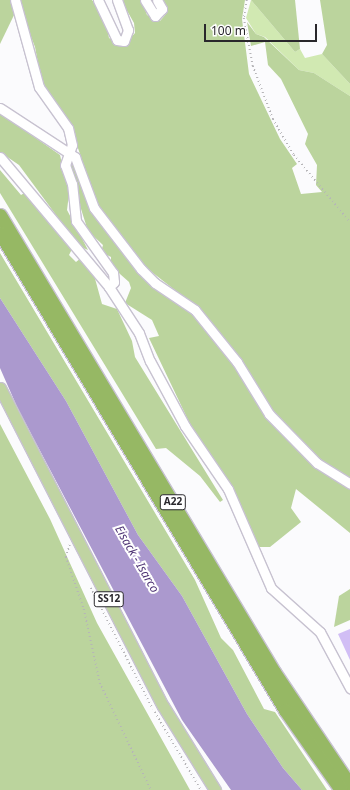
<!DOCTYPE html>
<html>
<head>
<meta charset="utf-8">
<style>
	body { margin:0 }
	#map { position:relative; width:350px; height:790px; overflow:hidden; background:#fbfbfd; font-family:"Noto Sans",sans-serif }
	div>[style] { position:absolute }
	.green>* { inset:0; background:#d1e9b2 }
	.forest>* { inset:0; background:#bbd49d }
	.water>* { inset:0; background:#ab99ce }
	.building>* { inset:0; background:#d1bef5 }
	.path>* { height:1.5px; margin-top:-0.75px; transform-origin:0; background:repeating-linear-gradient(90deg,#b6b5b8 0 1px,transparent 0 4px) }
	.roads { filter:drop-shadow(1px 0 #c7c2d0) drop-shadow(-1px 0 #c7c2d0) drop-shadow(0 1px #c7c2d0) drop-shadow(0 -1px #c7c2d0) }
	.minor>* { height:9px; margin:-4.5px; padding:0 4.5px; transform-origin:4.5px; border-radius:4.5px; background:#fff }
	.major>* { height:11px; margin:-5.5px; padding:0 5.5px; transform-origin:5.5px; border-radius:5.5px; background:#c0d4a2 }
	.highway>* { height:13px; margin:-6.5px; padding:0 6.5px; transform-origin:6.5px; border-radius:6.5px; background:#96b864 }
	span { translate:-50% -50%; white-space:nowrap; text-align:center; line-height:1.15; -webkit-text-stroke:4px #fff; paint-order:stroke }
	.shield-label span { padding:1px 3px; background:#fff; border:1px solid; border-radius:3px; -webkit-text-stroke-width:0 }
	.shield-label { font-size:10px; color:#29272c; font-weight:700 }
	.water-label { font-size:12px; color:#4e3374; font-style:italic }
	.scale { position:absolute; left:204px; top:24px; width:113px; height:18px; box-sizing:border-box; border:2px solid #29272c; border-top:0; padding-left:5px; font-size:12px; line-height:14px; white-space:nowrap; color:#29272c; -webkit-text-stroke:3px #fff; paint-order:stroke }
</style>
</head>
<body>
<div id="map">
	<div class="green">
		<i style="clip-path:polygon(251px 0,295px 52px,300px 49px,305px 58px,322px 54px,350px 84px,350px 96px,314px 73px,299px 70px,265px 37px,256px 34px,246px 18px)"></i>
	</div>
	<div class="forest">
		<i style="clip-path:polygon(0 0,12px 0,15px 13px,0 44px)"></i>
		<i style="clip-path:polygon(17px 0,92px 0,105px 16px,109px 38px,123px 46px,135px 33px,134px 23px,121px 0,142px 0,147px 15px,160px 21px,166px 14px,161px 0,245px 0,242px 19px,249px 74px,280px 139px,297px 164px,292px 168px,301px 194px,322px 192px,316px 185px,317px 165px,305px 144px,308px 134px,281px 79px,268px 65px,265px 42px,251px 46px,247px 22px,256px 34px,264px 37px,299px 70px,314px 73px,350px 96px,350px 481px,319px 461px,273px 415px,241px 361px,185px 298px,139px 262px,98px 209px,75px 139px,42px 84px,35px 47px)"></i>
		<i style="clip-path:polygon(251px 0,295px 0,300px 49px,295px 52px)"></i>
		<i style="clip-path:polygon(320px 0,350px 0,350px 84px,322px 54px,327px 45px)"></i>
		<i style="clip-path:polygon(0 113px,60px 155px,69px 194px,67px 210px,88px 250px,79px 246px,19px 165px,0 152px)"></i>
		<i style="clip-path:polygon(70px 159px,77px 164px,91px 209px,120px 245px,187px 307px,233px 362px,265px 414px,350px 488px,350px 533px,296px 489px,291px 508px,301px 522px,270px 547px,258px 547px,232px 490px,190px 424px,149px 338px,159px 336px,152px 320px,125px 303px,131px 288px,129px 282px,111px 266px,111px 257px,101px 252px,103px 245px,88px 231px,68px 168px)"></i>
		<i style="clip-path:polygon(0 170px,21px 195px,26px 192px,72px 249px,69px 255px,76px 262px,81px 258px,94px 275px,102px 304px,117px 309px,132px 341px,135px 357px,223px 500px,220px 502px,200px 476px,166px 448px,156px 449px,0 193px)"></i>
		<i style="clip-path:polygon(0 253px,195px 580px,221px 638px,233px 650px,264px 709px,275px 712px,327px 790px,302px 790px,283px 768px,247px 714px,182px 596px,138px 535px,66px 401px,0 298px)"></i>
		<i style="clip-path:polygon(0 424px,50px 519px,97px 623px,190px 790px,0 790px)"></i>
		<i style="clip-path:polygon(350px 589px,350px 620px,334px 627px,339px 596px)"></i>
	</div>
	<div class="water">
		<i style="clip-path:polygon(0 298px,66px 401px,138px 535px,182px 596px,247px 714px,283px 768px,302px 790px,231px 790px,182px 720px,18px 409px,0 368px)"></i>
	</div>
	<div class="building">
		<i style="clip-path:polygon(350px 629px,350px 660px,338px 634px)"></i>
	</div>
	<div class="path">
		<i style="left:247px;top:0;width:18px;rotate:99deg"></i>
		<i style="left:244px;top:18px;width:49px;rotate:79.4deg"></i>
		<i style="left:253px;top:66px;width:57px;rotate:69.3deg"></i>
		<i style="left:273px;top:119px;width:42px;rotate:59.7deg"></i>
		<i style="left:294px;top:155px;width:87px;rotate:50.1deg"></i>
		<i style="left:70px;top:545px;width:13px;rotate:108deg"></i>
		<i style="left:66px;top:557px;width:55px;rotate:70.9deg"></i>
		<i style="left:84px;top:609px;width:76px;rotate:77.8deg"></i>
		<i style="left:100px;top:683px;width:119px;rotate:64.5deg"></i>
		<i style="left:91px;top:588px;width:136px;rotate:62.9deg"></i>
		<i style="left:155px;top:712px;width:91px;rotate:59.5deg"></i>
	</div>
	<div class="roads">
		<div class="minor">
			<i style="left:98px;top:0;width:44px;rotate:64.6deg"></i>
			<i style="left:117px;top:40px;width:7px;rotate:8deg"></i>
			<i style="left:124px;top:41px;width:12px;rotate:-70deg"></i>
			<i style="left:128px;top:30px;width:32px;rotate:-110deg"></i>
			<i style="left:145px;top:0;width:19px;rotate:58deg"></i>
			<i style="left:155px;top:16px;width:10px;rotate:-45deg"></i>
			<i style="left:162px;top:9px;width:10px;rotate:-119deg"></i>
			<i style="left:0;top:108px;width:90px;rotate:33.2deg"></i>
			<i style="left:75px;top:157px;width:54px;rotate:69.6deg"></i>
			<i style="left:94px;top:208px;width:77px;rotate:52.4deg"></i>
			<i style="left:141px;top:269px;width:20px;rotate:45deg"></i>
			<i style="left:155px;top:283px;width:48px;rotate:34deg"></i>
			<i style="left:195px;top:310px;width:67px;rotate:51.1deg"></i>
			<i style="left:237px;top:362px;width:61px;rotate:58.4deg"></i>
			<i style="left:269px;top:414px;width:69px;rotate:45.6deg"></i>
			<i style="left:317px;top:463px;width:39px;rotate:32deg"></i>
			<i style="left:0;top:157px;width:170px;rotate:50deg"></i>
			<i style="left:109px;top:287px;width:7px;rotate:-45deg"></i>
			<i style="left:114px;top:282px;width:9px;rotate:-96deg"></i>
			<i style="left:113px;top:273px;width:64px;rotate:-125.4deg"></i>
			<i style="left:76px;top:221px;width:37px;rotate:-96deg"></i>
			<i style="left:72px;top:184px;width:20px;rotate:-110deg"></i>
			<i style="left:65px;top:165px;width:21px;rotate:-71deg"></i>
			<i style="left:72px;top:145px;width:17px;rotate:-103deg"></i>
			<i style="left:68px;top:128px;width:50px;rotate:-125.3deg"></i>
			<i style="left:39px;top:87px;width:90px;rotate:-105.4deg"></i>
			<i style="left:109px;top:287px;width:55px;rotate:56.9deg"></i>
			<i style="left:139px;top:333px;width:30px;rotate:69deg"></i>
			<i style="left:150px;top:361px;width:74px;rotate:61.7deg"></i>
			<i style="left:185px;top:426px;width:76px;rotate:55.7deg"></i>
			<i style="left:228px;top:489px;width:108px;rotate:66.5deg"></i>
			<i style="left:271px;top:588px;width:66px;rotate:41.9deg"></i>
			<i style="left:320px;top:632px;width:64px;rotate:61.8deg"></i>
		</div>
		<div class="major">
			<i style="left:0;top:388px;width:357px;rotate:62.9deg"></i>
			<i style="left:163px;top:706px;width:99px;rotate:58.2deg"></i>
		</div>
		<div class="highway">
			<i style="left:0;top:215px;width:533px;rotate:59.05deg"></i>
			<i style="left:274px;top:672px;width:136px;rotate:56.1deg"></i>
			<i style="left:0;top:233px;width:556px;rotate:59.14deg"></i>
			<i style="left:285px;top:710px;width:98px;rotate:55deg"></i>
		</div>
	</div>
	<div class="shield-label">
		<span style="left:173px;top:502px">A22</span>
		<span style="left:109px;top:599px">SS12</span>
	</div>
	<div class="water-label">
		<span style="left:137px;top:559px;rotate:60deg">Eisack - Isarco</span>
	</div>
	<div class="scale">100 m</div>
</div>
</body>
</html>
